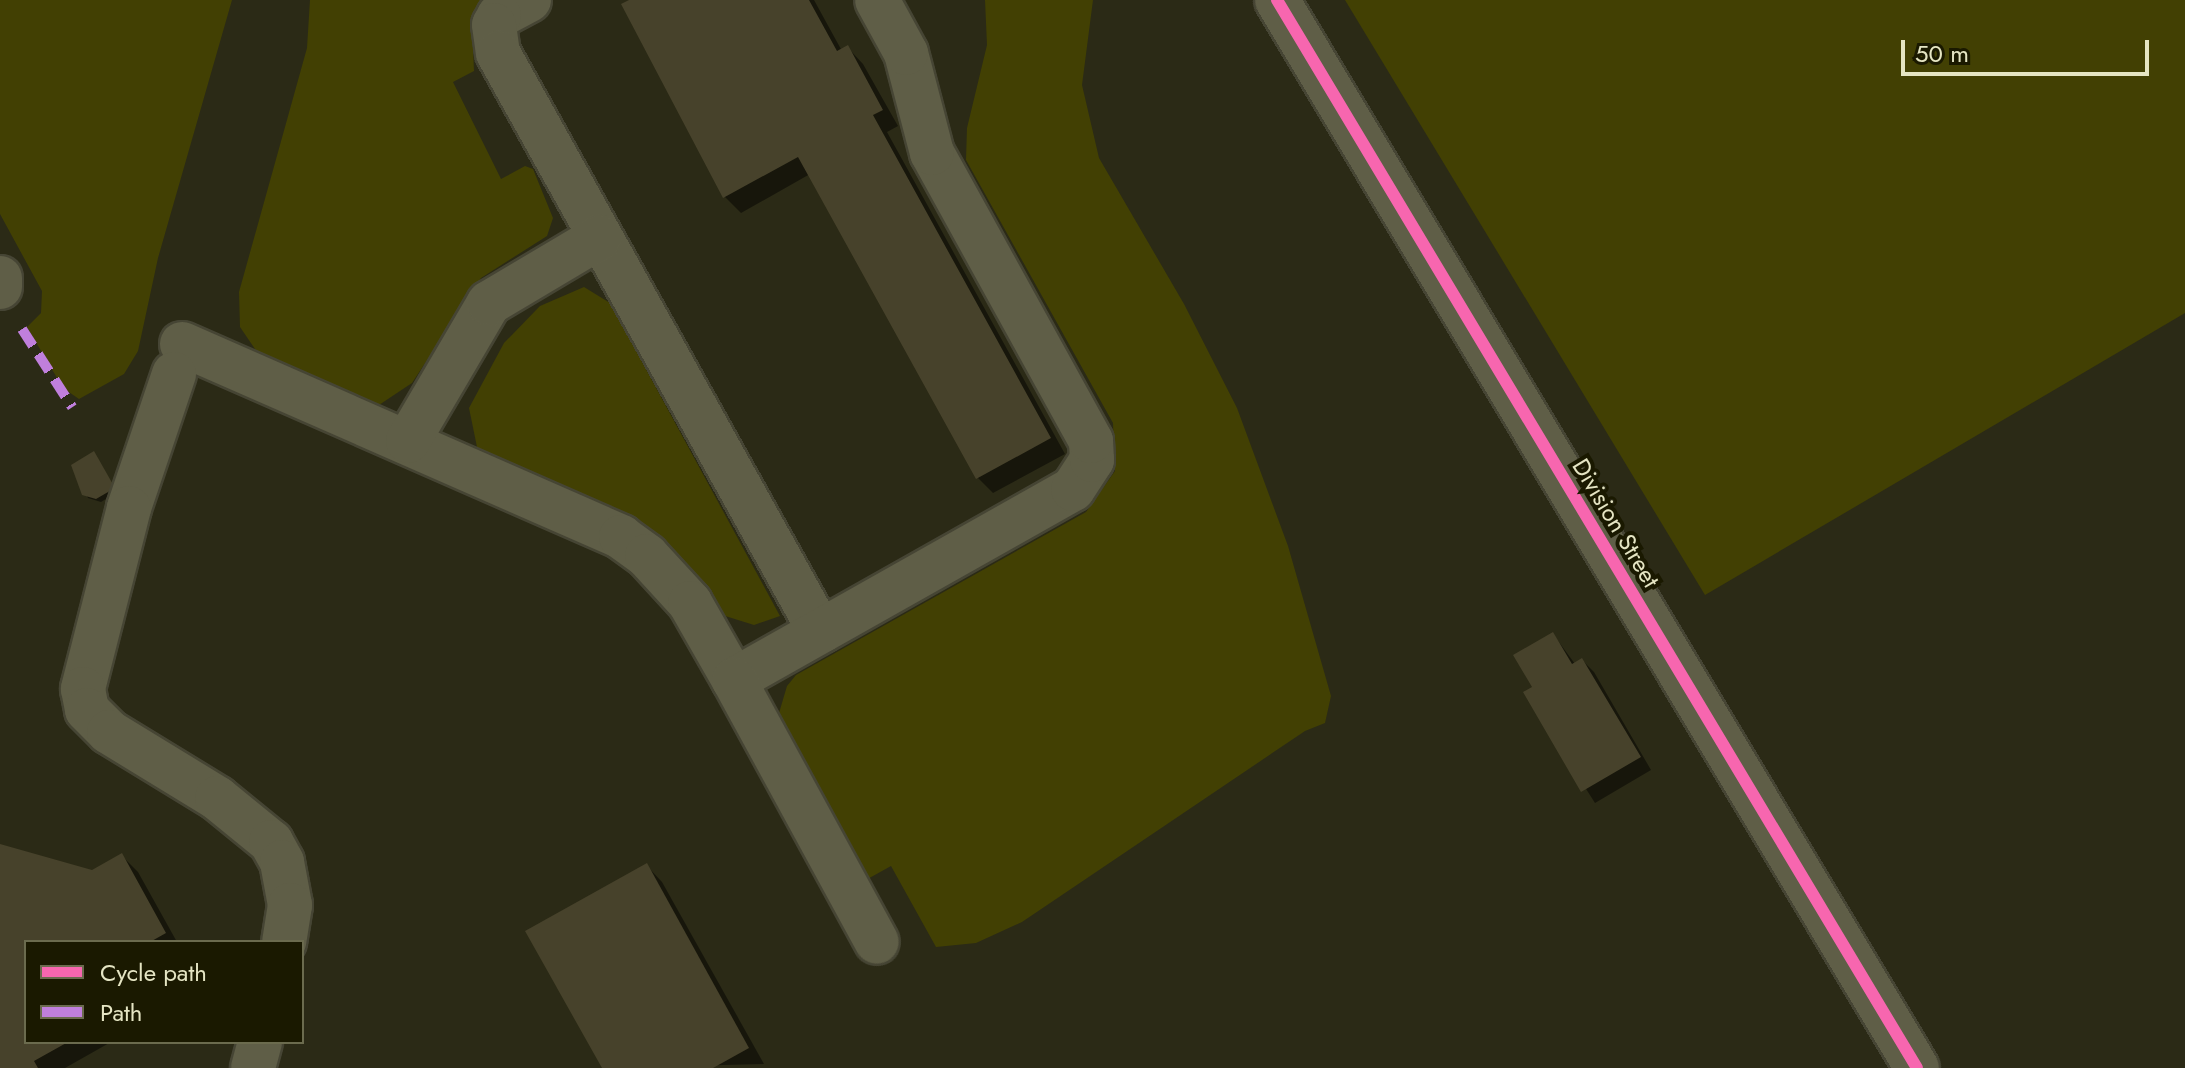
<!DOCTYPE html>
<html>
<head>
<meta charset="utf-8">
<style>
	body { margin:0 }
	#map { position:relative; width:2185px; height:1068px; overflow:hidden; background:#2b2a16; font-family:Jost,sans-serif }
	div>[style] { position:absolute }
	.green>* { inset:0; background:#424003 }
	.shadow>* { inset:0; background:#0007 }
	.building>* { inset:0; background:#47422b }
	.roads { filter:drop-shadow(2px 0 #464534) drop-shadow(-2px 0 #464534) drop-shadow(0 2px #464534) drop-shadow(0 -2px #464534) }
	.minor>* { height:44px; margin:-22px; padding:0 22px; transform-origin:22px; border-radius:22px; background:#5f5e47 }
	.quiet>* { height:10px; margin-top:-5px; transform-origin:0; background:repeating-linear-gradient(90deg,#c07fdc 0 20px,transparent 0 30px) }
	.cycleway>* { height:12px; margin:-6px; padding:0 6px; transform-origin:6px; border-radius:6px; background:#f766af }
	span { translate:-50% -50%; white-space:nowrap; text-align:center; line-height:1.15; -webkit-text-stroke:8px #1a1900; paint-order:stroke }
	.street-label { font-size:24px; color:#e5e5c3 }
	.legend { position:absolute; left:24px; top:940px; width:280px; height:104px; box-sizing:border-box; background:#1a1900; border:2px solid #6b6b4e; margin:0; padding:10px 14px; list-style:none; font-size:24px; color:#e5e5c3 }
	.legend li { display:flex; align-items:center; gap:16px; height:40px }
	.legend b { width:40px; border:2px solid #6b6b4e }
	.scale { position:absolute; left:1901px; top:40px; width:248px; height:36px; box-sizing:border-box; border:4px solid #e5e5c3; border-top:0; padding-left:10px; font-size:24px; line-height:28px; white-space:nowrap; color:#e5e5c3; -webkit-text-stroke:6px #1a1900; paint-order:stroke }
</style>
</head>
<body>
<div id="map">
	<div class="green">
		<i style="clip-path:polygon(0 0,232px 0,158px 258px,138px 351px,124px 374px,79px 399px,63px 388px,27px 327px,41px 313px,42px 291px,0 214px)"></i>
		<i style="clip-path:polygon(310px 0,500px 0,472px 26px,474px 71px,453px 82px,501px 179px,525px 166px,533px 169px,553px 218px,547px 236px,481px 278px,412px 383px,379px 405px,261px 358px,240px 327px,239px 292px,307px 48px)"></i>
		<i style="clip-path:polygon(985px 0,1093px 0,1082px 85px,1099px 158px,1184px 304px,1237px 408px,1288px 546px,1331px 696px,1325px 723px,1305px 731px,1022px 922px,976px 943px,936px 947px,891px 866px,864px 881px,783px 730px,779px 713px,787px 686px,796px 675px,1086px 512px,1115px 471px,1113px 423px,966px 160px,967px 128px,987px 45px)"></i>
		<i style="clip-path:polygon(1345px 0,2185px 0,2185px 313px,1705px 595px)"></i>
		<i style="clip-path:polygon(584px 287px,610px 303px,780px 616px,754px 625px,722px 615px,477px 447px,469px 408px,504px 343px,540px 306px)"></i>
	</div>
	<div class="shadow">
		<i style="clip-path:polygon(633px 0,814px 0,842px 51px,848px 48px,863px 64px,898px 126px,887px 132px,1065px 454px,993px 493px,977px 477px,810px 174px,741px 213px,725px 197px,623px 5px)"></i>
		<i style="clip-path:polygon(73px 466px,117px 492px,101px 502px,88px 498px)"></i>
		<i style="clip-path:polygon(1553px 634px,1575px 664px,1582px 660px,1594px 672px,1651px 770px,1595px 803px,1525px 693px,1535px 688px)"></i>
		<i style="clip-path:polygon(0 846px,92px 872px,122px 856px,138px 872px,177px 942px,26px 942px,26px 1042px,111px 1042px,65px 1068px,0 1068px)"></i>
		<i style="clip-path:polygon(647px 866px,662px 882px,764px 1064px,604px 1068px)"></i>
	</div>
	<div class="building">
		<i style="clip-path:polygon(629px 0,809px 0,837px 51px,848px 45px,883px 110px,873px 115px,1051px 438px,976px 479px,798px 157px,723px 198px,621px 4px)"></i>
		<i style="clip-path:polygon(94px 451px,115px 488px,96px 499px,82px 495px,71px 465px)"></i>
		<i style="clip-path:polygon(1553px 632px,1572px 664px,1582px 658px,1641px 757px,1581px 792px,1523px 692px,1532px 687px,1513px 655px)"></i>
		<i style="clip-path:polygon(0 844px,92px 870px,122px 853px,166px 933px,150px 942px,26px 942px,26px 1042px,68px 1042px,34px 1061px,38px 1068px,0 1068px)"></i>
		<i style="clip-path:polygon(647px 863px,749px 1048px,713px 1068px,602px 1068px,525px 931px)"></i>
	</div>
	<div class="roads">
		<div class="minor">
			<i style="left:529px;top:0;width:34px;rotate:152deg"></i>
			<i style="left:499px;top:16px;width:10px;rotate:119deg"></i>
			<i style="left:494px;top:25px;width:28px;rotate:82deg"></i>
			<i style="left:498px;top:53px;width:662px;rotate:60.88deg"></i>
			<i style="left:1277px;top:0;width:1245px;rotate:59.07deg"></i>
			<i style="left:0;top:278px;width:9px;rotate:90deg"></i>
			<i style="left:182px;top:344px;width:480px;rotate:23.7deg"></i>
			<i style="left:621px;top:537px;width:32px;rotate:36deg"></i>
			<i style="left:647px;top:556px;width:64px;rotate:47.5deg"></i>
			<i style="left:690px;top:603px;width:89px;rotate:60.3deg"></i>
			<i style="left:734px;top:680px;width:389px;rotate:-29.4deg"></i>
			<i style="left:1073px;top:489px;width:35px;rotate:-57deg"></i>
			<i style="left:1092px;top:460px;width:19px;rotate:-93deg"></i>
			<i style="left:1091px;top:441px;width:329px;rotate:-118.9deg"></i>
			<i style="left:932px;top:153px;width:103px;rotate:-104.6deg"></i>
			<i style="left:906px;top:53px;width:60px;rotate:-118.7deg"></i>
			<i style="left:174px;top:374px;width:141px;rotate:108.6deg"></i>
			<i style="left:129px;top:508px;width:187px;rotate:104.3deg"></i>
			<i style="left:83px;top:689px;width:21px;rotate:79deg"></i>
			<i style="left:87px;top:710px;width:31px;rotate:45deg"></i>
			<i style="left:109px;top:732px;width:127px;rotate:31.4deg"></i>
			<i style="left:217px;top:798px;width:70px;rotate:39.2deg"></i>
			<i style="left:271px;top:842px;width:23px;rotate:61deg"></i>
			<i style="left:282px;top:862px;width:44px;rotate:79.5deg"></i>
			<i style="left:290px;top:905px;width:37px;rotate:99deg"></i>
			<i style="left:408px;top:441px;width:160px;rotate:-59.6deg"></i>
			<i style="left:489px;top:303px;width:129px;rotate:-30.7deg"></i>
			<i style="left:734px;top:680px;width:298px;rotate:61.4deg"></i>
			<i style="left:253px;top:1068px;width:27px;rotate:-75deg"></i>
		</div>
	</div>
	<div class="quiet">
		<i style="left:22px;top:329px;width:93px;rotate:57.3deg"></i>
	</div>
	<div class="cycleway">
		<i style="left:1277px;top:0;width:1245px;rotate:59.07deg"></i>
	</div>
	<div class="street-label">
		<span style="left:1616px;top:523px;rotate:59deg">Division Street</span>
	</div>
	<ul class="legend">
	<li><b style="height:10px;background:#f766af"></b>Cycle path</li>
	<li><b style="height:10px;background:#c07fdc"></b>Path</li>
	</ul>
	<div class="scale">50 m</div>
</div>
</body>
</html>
